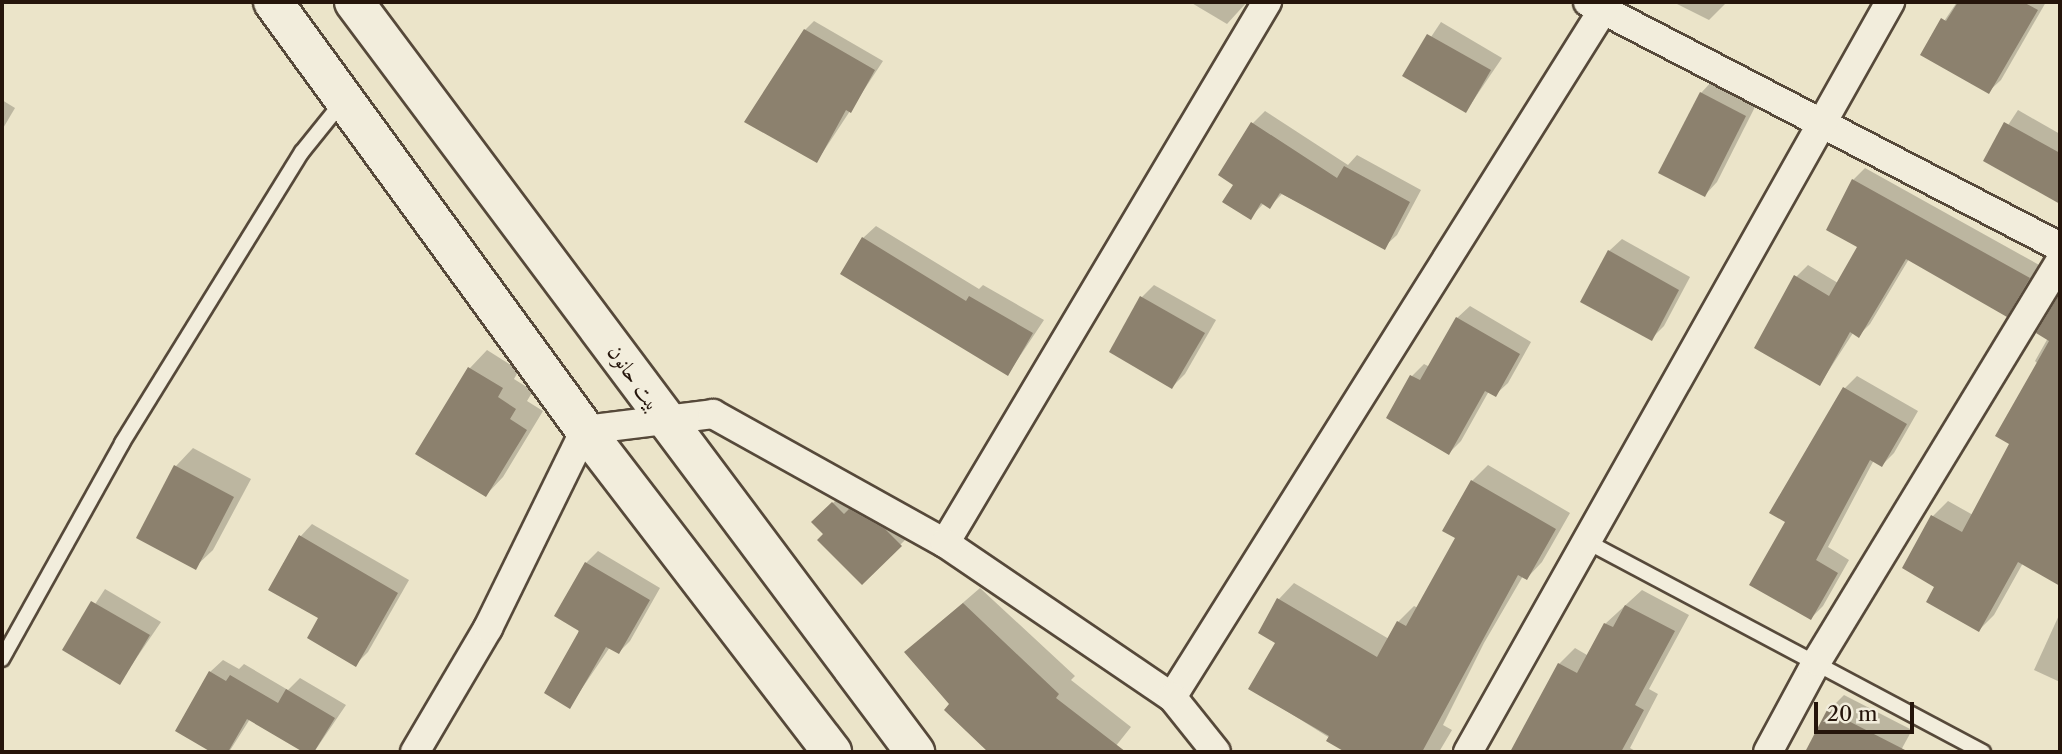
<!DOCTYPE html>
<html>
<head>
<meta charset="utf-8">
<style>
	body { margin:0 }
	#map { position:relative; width:2062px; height:754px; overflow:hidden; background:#ebe4c9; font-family:"Libre Caslon Text",Amiri,serif }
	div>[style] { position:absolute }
	.shadow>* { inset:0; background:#0003 }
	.building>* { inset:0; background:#8c816e }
	.roads { filter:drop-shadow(2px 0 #56493a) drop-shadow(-2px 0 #56493a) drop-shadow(0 2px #56493a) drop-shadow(0 -2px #56493a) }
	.lane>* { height:14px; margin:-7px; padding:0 7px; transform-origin:7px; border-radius:7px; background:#f2eddc }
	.street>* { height:28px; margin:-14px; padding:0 14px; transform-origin:14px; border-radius:14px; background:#f2eddc }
	.secondary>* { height:38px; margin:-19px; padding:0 19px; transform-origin:19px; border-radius:19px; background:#f2eddc }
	span { translate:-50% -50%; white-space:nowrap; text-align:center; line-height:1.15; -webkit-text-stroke:6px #f2eddc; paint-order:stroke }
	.street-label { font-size:21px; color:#25150b }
	.frame { position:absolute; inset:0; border:4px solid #25150b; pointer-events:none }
	.scale { position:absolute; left:1814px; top:702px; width:100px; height:32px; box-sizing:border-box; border:4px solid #25150b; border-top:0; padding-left:9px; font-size:21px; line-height:24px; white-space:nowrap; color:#25150b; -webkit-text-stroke:5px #f2eddc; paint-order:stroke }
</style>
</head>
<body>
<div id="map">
	<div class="shadow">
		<i style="clip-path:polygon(1190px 2px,1247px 2px,1227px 24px)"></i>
		<i style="clip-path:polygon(1673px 2px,1727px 2px,1709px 20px)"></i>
		<i style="clip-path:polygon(1957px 2px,2046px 2px,2001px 80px,1988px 92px,1922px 54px)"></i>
		<i style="clip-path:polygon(814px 21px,883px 61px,817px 161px,805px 30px)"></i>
		<i style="clip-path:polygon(1441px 22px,1502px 58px,1466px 111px,1405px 76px)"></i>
		<i style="clip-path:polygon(1713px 80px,1757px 103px,1717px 182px,1705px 195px,1701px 93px)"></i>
		<i style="clip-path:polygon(2px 100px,15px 108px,2px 130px)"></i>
		<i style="clip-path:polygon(2018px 110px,2060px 134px,2058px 201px,1985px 160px)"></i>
		<i style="clip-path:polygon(1265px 111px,1348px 165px,1357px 155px,1421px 190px,1397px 235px,1384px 247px,1282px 194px,1270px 206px,1264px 203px,1250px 218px,1236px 184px,1252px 124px)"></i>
		<i style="clip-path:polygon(1865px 168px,2041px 266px,2006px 314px,1909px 259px,1870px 324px,1858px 336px,1853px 333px,1820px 384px,1796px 277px,1808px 265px,1838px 283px,1860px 246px,1853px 180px)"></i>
		<i style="clip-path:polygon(876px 226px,979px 289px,983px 285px,1044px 320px,1008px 374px,863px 238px)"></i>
		<i style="clip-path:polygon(1622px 239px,1690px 277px,1664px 326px,1651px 339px,1609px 251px)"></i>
		<i style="clip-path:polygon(1154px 285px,1216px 320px,1185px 374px,1172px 387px,1142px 297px)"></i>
		<i style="clip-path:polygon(2060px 296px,2060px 584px,2023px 563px,1994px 615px,1979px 630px,1937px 586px,1904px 568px,1933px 516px,1948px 501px,1973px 515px,2012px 443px,2038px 364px,2035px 361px,2048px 338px,2038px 333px)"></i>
		<i style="clip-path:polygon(1470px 306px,1531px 342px,1508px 383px,1495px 395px,1489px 391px,1461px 441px,1449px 453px,1412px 376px,1424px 364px,1430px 367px,1457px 318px)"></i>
		<i style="clip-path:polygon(487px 350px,519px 370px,514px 379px,533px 391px,527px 401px,543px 411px,503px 477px,486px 495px,470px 368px)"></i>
		<i style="clip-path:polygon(1857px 376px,1918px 411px,1894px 453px,1882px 465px,1874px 460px,1828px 547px,1849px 560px,1823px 606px,1811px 618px,1787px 521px,1845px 388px)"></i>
		<i style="clip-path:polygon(193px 448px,251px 479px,213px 550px,195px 567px,176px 466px)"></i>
		<i style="clip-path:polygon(1488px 465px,1570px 513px,1542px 562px,1527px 578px,1523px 576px,1484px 643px,1443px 725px,1452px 730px,1439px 752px,1352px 752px,1250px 688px,1278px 642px,1260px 632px,1279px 599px,1294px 583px,1389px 639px,1398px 622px,1414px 606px,1418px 608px,1457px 538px,1472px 481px)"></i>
		<i style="clip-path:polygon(845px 491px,913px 532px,862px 583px,814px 522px)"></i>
		<i style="clip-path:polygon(312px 524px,409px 580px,368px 652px,356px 664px,321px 618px,300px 537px)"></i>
		<i style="clip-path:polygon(598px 551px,660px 588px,630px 641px,619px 652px,610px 647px,570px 706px,586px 563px)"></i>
		<i style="clip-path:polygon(980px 588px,1075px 676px,1071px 680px,1131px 727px,1111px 752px,991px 752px,946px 710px,951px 704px,906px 652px)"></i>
		<i style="clip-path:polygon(105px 589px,161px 622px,120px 682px,65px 650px)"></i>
		<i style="clip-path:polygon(1642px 590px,1689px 615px,1649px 689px,1658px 694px,1630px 748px,1637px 752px,1511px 752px,1559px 664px,1575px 648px,1587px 655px,1605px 624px)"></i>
		<i style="clip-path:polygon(2060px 613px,2060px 682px,2034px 670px)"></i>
		<i style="clip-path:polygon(223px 660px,239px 669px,244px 664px,288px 690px,300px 678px,346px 705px,314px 752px,250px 719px,229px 752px,214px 752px,177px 731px,210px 672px)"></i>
		<i style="clip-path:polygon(1844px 695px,1912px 730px,1900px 752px,1807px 752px,1828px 711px)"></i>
	</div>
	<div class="building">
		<i style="clip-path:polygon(1958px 2px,2023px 2px,2038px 10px,1989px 94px,1920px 55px,1941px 18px,1946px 21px)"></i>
		<i style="clip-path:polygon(804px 29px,875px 70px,851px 113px,846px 110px,817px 163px,744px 122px)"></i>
		<i style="clip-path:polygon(1427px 34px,1491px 70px,1466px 113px,1402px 76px)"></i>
		<i style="clip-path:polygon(1700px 92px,1746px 116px,1705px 197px,1658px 173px)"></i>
		<i style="clip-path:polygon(1251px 122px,1337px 178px,1344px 166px,1410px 202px,1385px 250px,1280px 193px,1270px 209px,1261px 203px,1251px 220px,1222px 202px,1233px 185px,1218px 175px)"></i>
		<i style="clip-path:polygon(2004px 122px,2060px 153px,2060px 204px,1983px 161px)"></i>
		<i style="clip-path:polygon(1852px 179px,2030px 278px,2007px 317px,1906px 259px,1859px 338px,1850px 332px,1820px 386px,1754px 348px,1794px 275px,1829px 296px,1857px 247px,1826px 230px)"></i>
		<i style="clip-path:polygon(862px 237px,966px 301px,969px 296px,1033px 333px,1008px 376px,840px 274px)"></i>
		<i style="clip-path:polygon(1608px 250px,1679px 290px,1652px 341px,1580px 302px)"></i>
		<i style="clip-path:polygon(2059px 295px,2060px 586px,2018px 562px,1979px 632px,1926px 602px,1934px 587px,1902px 568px,1931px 515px,1962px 532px,2009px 444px,1995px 436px,2049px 341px,2036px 333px)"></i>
		<i style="clip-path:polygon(1140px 296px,1205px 333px,1172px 389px,1109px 352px)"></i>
		<i style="clip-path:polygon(1456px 317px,1520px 354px,1496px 397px,1485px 391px,1449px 455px,1386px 418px,1410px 375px,1420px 380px)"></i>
		<i style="clip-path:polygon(468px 367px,503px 388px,498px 397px,516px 409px,510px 419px,527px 430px,486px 497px,415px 454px)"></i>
		<i style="clip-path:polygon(1843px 387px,1907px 424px,1882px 467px,1870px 460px,1816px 560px,1838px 573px,1811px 620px,1749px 585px,1785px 522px,1769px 513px)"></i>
		<i style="clip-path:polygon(174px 465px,234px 497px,196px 570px,136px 538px)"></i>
		<i style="clip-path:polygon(1471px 480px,1556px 529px,1527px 580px,1518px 575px,1422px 752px,1345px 752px,1326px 741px,1329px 736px,1248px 689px,1275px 643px,1258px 633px,1277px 598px,1377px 657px,1397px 621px,1406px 626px,1455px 538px,1442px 531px)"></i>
		<i style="clip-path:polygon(832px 502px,844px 514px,849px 509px,885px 529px,902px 546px,862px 585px,817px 540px,823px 534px,811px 522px)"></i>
		<i style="clip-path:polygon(299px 535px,398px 593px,356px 667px,307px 638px,318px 618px,268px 590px)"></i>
		<i style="clip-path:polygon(585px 562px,650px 600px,619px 654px,606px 647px,570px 709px,544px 693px,579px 631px,554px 616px)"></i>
		<i style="clip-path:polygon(91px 601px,150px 635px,120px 685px,62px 650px)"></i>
		<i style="clip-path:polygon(963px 603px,1059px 694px,1056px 698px,1126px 752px,988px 752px,944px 710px,949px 704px,904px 652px)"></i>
		<i style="clip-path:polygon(1625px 605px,1675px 631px,1635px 705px,1644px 710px,1621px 752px,1510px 752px,1558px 663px,1577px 673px,1604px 623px,1613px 627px)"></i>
		<i style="clip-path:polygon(209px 671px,226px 681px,230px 675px,278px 703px,286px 689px,335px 718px,314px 752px,303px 752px,247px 719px,228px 752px,211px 752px,175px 731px)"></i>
		<i style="clip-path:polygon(1827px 710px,1909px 752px,1805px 752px)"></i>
	</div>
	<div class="roads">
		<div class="lane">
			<i style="left:1584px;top:540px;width:452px;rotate:28deg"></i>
			<i style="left:2px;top:659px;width:247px;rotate:-60.9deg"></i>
			<i style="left:122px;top:443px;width:342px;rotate:-58.3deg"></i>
			<i style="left:302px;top:152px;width:65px;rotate:-51.2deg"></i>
		</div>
		<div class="street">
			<i style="left:1588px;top:2px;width:532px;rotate:27.43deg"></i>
			<i style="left:945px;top:543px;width:630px;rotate:-59.24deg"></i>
			<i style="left:1172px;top:697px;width:811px;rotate:-57.9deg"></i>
			<i style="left:415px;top:752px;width:144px;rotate:-59.5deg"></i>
			<i style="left:488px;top:628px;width:220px;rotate:-63.9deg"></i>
			<i style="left:585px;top:430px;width:129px;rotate:-7.1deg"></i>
			<i style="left:713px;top:414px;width:265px;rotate:29.1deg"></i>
			<i style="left:945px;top:543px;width:274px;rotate:34.2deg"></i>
			<i style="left:1172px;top:697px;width:70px;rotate:51.3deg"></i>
			<i style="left:1468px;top:752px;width:861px;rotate:-60.63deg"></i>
			<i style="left:1768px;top:752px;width:103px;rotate:-61.7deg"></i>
			<i style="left:1817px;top:661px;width:468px;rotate:-58.7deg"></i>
		</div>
		<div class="secondary">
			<i style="left:273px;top:2px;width:530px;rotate:53.91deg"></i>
			<i style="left:585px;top:430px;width:406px;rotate:52.5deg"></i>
			<i style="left:354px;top:2px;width:937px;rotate:53.2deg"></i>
		</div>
	</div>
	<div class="street-label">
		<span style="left:634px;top:378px;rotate:55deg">بيت حانون</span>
	</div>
	<div class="frame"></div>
	<div class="scale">20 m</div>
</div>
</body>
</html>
